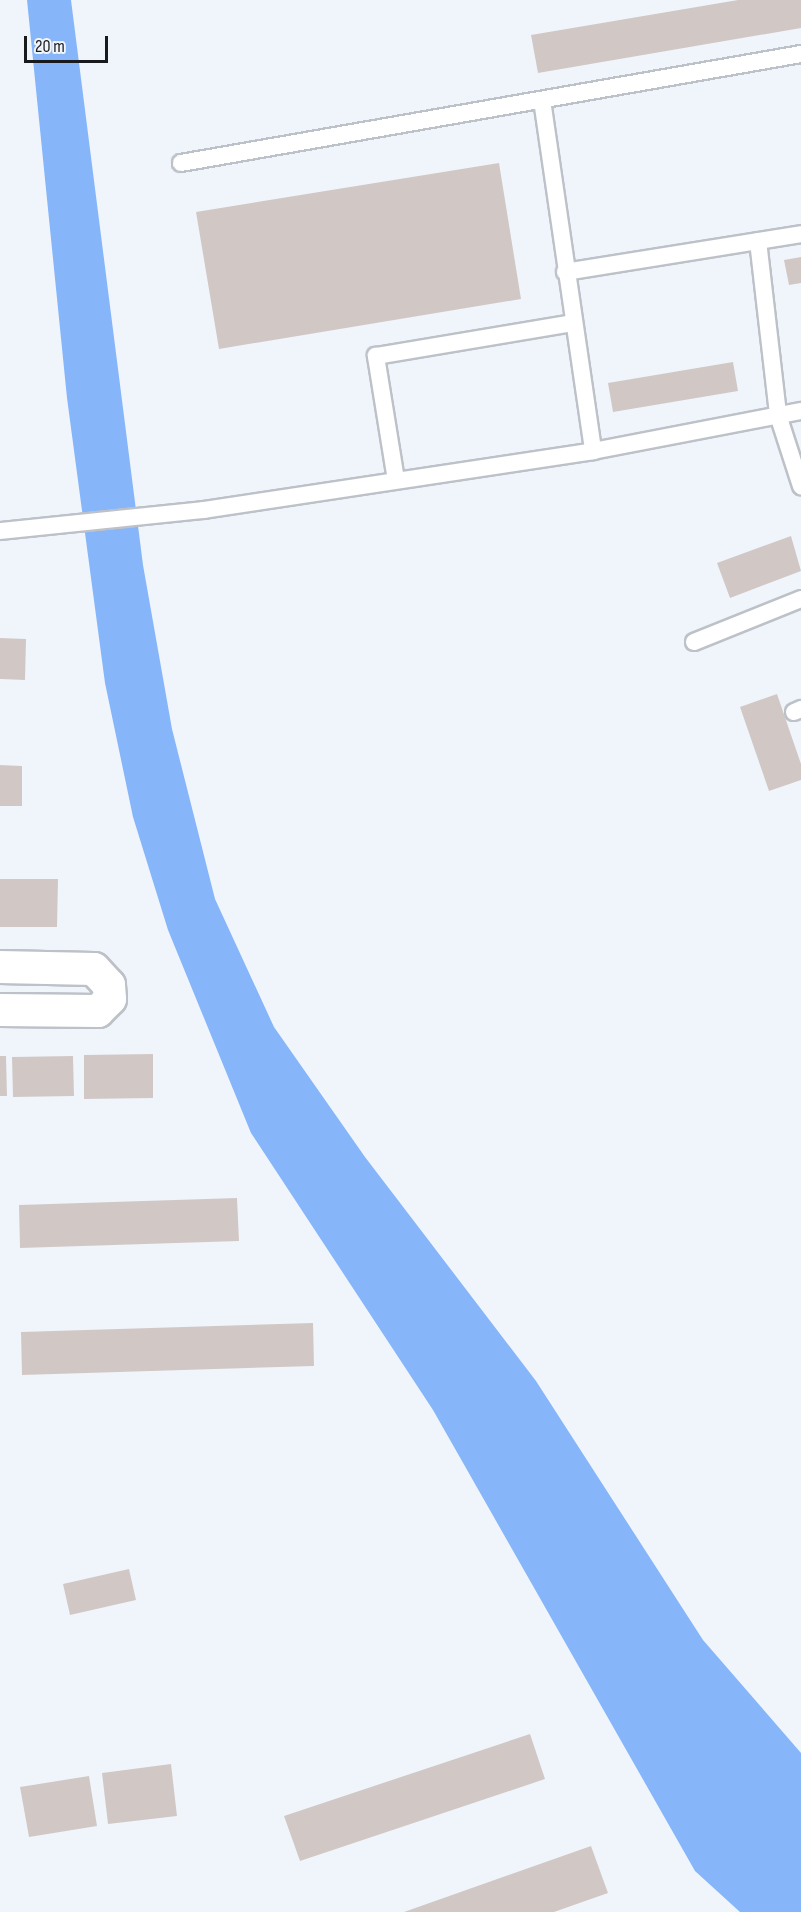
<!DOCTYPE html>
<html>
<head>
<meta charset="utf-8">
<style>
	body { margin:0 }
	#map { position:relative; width:801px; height:1912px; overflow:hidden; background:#f0f5fc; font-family:"Sofia Sans Condensed",sans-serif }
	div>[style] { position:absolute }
	.water>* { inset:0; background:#86b6f9 }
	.building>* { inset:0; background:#d1c8c6 }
	.roads { filter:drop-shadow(2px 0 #bdc1c8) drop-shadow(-2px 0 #bdc1c8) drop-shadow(0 2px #bdc1c8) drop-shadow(0 -2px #bdc1c8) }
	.service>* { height:16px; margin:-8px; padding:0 8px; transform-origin:8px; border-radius:8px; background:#fff }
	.minor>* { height:32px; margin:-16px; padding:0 16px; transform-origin:16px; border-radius:16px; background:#fff }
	span { translate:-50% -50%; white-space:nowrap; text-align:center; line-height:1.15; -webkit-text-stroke:5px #f0f5fc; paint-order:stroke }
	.scale { position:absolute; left:24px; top:36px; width:84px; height:27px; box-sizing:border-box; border:3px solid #191a1d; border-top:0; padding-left:8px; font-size:18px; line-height:21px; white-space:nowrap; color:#191a1d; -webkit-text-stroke:4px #f0f5fc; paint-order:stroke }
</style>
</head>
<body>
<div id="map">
	<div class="water">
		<i style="clip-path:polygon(27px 0,71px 0,143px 565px,172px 729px,215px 899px,274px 1027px,365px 1157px,536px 1381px,703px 1640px,801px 1753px,801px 1912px,740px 1912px,695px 1871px,433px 1410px,251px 1133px,168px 930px,133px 817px,105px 683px,67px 398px)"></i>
	</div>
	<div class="building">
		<i style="clip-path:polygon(738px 0,801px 0,801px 28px,538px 73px,531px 35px)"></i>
		<i style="clip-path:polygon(499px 163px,521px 299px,219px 349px,196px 212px)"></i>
		<i style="clip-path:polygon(801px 257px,801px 283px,789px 285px,784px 260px)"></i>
		<i style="clip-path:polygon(733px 362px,738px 391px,613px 412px,608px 383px)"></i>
		<i style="clip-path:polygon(791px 536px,801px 571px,730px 598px,717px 563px)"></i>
		<i style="clip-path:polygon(0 638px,26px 639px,25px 680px,0 679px)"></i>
		<i style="clip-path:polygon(777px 694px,801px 764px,801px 780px,769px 791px,740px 707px)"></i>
		<i style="clip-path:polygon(0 765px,22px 766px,22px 806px,0 806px)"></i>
		<i style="clip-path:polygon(0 879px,58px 879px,57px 927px,0 927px)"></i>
		<i style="clip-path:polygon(153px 1054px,153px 1098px,84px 1099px,84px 1055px)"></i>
		<i style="clip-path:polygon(0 1056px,6px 1056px,7px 1096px,0 1096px)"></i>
		<i style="clip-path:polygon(73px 1056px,74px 1096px,13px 1097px,12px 1057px)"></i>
		<i style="clip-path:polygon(237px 1198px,239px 1241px,20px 1248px,19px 1205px)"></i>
		<i style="clip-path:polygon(313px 1323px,314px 1366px,22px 1375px,21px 1332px)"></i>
		<i style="clip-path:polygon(129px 1569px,136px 1600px,70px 1615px,63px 1584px)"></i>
		<i style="clip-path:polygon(530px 1734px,545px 1779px,300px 1861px,284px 1816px)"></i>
		<i style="clip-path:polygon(171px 1764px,177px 1816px,108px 1824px,102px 1773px)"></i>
		<i style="clip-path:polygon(89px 1776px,97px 1826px,29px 1837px,20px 1787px)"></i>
		<i style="clip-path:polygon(591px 1846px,608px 1893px,554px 1912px,404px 1912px)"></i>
	</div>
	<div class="roads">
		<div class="service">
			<i style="left:542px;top:100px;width:355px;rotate:81.7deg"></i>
			<i style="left:181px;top:163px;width:630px;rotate:-9.97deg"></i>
			<i style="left:758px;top:241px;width:175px;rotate:83.4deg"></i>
			<i style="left:778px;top:415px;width:75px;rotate:72.1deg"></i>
			<i style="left:565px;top:272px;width:239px;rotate:-9.1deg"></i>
			<i style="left:396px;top:480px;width:126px;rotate:-99.2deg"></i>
			<i style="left:376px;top:356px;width:200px;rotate:-9.5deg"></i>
			<i style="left:0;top:531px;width:205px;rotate:-5.9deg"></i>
			<i style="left:204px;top:510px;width:393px;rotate:-8.6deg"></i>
			<i style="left:593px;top:451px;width:212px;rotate:-10.9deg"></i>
			<i style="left:694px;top:642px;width:115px;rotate:-21.9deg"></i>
			<i style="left:794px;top:712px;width:8px;rotate:-23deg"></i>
		</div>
		<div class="minor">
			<i style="left:0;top:967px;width:94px;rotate:1.2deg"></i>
			<i style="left:94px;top:969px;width:22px;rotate:47deg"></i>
			<i style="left:109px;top:985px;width:14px;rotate:86deg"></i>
			<i style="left:110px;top:999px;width:17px;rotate:135deg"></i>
			<i style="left:98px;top:1011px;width:98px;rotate:-179.4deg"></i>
		</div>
	</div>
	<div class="scale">20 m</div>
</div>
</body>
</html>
